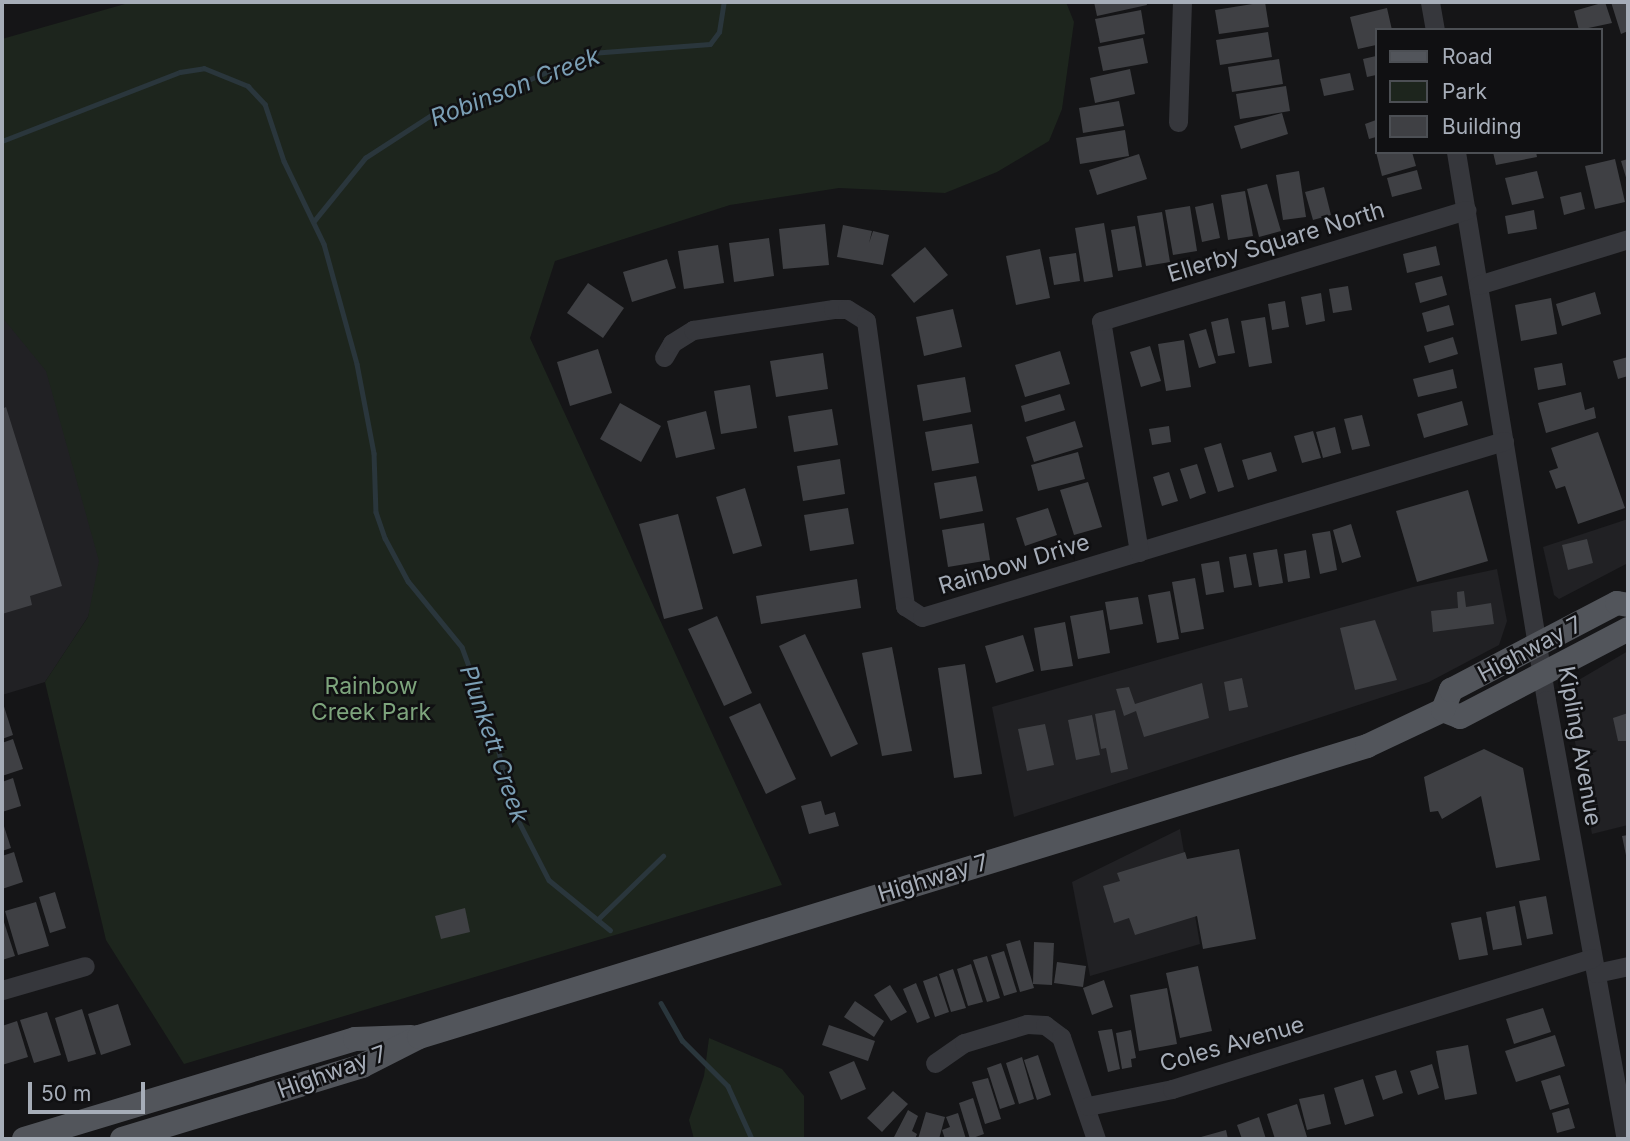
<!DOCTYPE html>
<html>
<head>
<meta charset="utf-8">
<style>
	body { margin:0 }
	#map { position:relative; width:1630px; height:1141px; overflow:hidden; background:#151517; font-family:Inter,sans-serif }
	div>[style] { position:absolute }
	.built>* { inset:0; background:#212124 }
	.green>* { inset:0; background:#1d251d }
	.stream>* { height:4.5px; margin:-2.25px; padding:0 2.25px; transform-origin:2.25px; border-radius:2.25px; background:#2a363c }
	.building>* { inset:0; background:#3f4044 }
	.minor>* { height:19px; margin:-9.5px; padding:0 9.5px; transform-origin:9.5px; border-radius:9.5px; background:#36373c }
	.major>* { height:24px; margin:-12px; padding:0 12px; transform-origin:12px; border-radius:12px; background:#52555b }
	span { translate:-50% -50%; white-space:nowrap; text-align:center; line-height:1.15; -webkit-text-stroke:5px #101012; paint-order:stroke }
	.street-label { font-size:23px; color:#a6adb8 }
	.park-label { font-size:23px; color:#7da47c }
	.water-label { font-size:24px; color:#7b9fb5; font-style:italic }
	.frame { position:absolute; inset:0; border:4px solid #a6adb8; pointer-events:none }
	.legend { position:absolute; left:1375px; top:28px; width:228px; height:126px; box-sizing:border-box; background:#101012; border:2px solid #4c4f54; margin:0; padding:9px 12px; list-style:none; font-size:21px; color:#a6adb8 }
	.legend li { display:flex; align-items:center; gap:14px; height:35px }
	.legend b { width:35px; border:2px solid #4c4f54 }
	.scale { position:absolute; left:28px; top:1082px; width:117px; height:32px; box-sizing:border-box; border:4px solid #a6adb8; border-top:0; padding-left:9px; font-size:21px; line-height:24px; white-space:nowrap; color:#a6adb8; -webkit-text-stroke:5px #101012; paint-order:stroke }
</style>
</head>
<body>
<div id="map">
	<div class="built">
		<i style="clip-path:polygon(224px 192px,88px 617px,45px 682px,2px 695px,2px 298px)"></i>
		<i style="clip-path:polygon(1628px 519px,1628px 563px,1559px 599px,1554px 595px,1543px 547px)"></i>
		<i style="clip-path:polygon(1497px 569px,1507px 621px,1499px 645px,1429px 682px,1014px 817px,992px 707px,1413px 587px)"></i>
		<i style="clip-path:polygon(1628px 651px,1628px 825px,1592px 834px,1565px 688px)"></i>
		<i style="clip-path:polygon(1180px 829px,1200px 944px,1090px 976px,1072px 882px)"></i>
	</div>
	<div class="green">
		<i style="clip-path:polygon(132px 2px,1066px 2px,1074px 22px,1062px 109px,1049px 141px,997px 172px,945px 193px,839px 188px,730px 205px,555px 261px,530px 338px,782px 885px,184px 1064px,106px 940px,45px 682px,88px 617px,99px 561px,46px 371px,2px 317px,2px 39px)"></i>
		<i style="clip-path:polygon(709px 1038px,782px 1069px,804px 1096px,804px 1139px,694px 1139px,689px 1120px,704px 1076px)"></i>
	</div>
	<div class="stream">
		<i style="left:2px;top:141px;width:191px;rotate:-21.2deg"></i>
		<i style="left:180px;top:72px;width:24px;rotate:-9deg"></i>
		<i style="left:204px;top:68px;width:48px;rotate:22.2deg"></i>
		<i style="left:248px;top:86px;width:25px;rotate:47deg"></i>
		<i style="left:265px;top:104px;width:60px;rotate:71.6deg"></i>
		<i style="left:284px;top:161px;width:92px;rotate:64.3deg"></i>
		<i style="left:324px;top:244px;width:124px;rotate:74.6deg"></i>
		<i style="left:357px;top:364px;width:91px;rotate:79.2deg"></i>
		<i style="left:374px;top:453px;width:59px;rotate:88.1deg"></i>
		<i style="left:376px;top:512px;width:28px;rotate:71deg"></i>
		<i style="left:385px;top:538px;width:49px;rotate:61.9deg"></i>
		<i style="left:408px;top:581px;width:85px;rotate:50.7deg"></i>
		<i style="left:462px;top:647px;width:99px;rotate:69.9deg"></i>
		<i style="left:496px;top:740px;width:74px;rotate:76deg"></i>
		<i style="left:514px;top:812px;width:76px;rotate:62.8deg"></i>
		<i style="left:549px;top:880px;width:79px;rotate:39.3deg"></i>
		<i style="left:314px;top:221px;width:81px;rotate:-51deg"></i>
		<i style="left:365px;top:158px;width:88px;rotate:-33deg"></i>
		<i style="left:439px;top:110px;width:41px;rotate:-12.7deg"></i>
		<i style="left:479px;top:101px;width:122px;rotate:-23.2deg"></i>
		<i style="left:591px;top:53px;width:119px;rotate:-4.3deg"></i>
		<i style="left:710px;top:44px;width:15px;rotate:-53deg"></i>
		<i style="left:719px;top:32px;width:30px;rotate:-81deg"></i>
		<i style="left:597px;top:920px;width:92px;rotate:-44.1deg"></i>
		<i style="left:661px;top:1003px;width:43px;rotate:60.4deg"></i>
		<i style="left:682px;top:1040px;width:65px;rotate:45deg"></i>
		<i style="left:728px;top:1086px;width:58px;rotate:65.6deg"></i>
	</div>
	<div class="building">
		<i style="clip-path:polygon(1094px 2px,1146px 2px,1147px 5px,1097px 16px)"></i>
		<i style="clip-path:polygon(1265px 2px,1269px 27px,1219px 34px,1215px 10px)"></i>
		<i style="clip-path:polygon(1605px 2px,1612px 23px,1579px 30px,1574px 11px)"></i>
		<i style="clip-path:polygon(1611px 2px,1628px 2px,1628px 31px,1621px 34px)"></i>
		<i style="clip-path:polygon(1387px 8px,1392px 30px,1376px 30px,1376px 45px,1358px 49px,1350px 17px)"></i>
		<i style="clip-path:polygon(1141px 10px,1145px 34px,1100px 43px,1095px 19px)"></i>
		<i style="clip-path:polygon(1268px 32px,1272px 57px,1220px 65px,1216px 40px)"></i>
		<i style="clip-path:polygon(1143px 38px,1148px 63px,1103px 71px,1098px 47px)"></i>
		<i style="clip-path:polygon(1376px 56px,1376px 75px,1367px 77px,1363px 59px)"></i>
		<i style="clip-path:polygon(1279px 59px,1283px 84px,1232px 92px,1228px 67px)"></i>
		<i style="clip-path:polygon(1130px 69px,1135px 94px,1095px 103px,1090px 78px)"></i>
		<i style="clip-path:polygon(1350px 73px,1354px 90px,1324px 96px,1320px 79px)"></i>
		<i style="clip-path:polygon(1286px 86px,1290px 111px,1240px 119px,1236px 94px)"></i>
		<i style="clip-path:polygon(1119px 101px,1124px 126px,1083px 133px,1079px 108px)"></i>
		<i style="clip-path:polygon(1282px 113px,1288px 134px,1241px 149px,1234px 126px)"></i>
		<i style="clip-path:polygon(1376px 120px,1376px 137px,1369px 139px,1365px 124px)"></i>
		<i style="clip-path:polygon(1125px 130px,1129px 156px,1080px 164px,1076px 138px)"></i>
		<i style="clip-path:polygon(1376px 152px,1412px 152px,1416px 166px,1382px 176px)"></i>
		<i style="clip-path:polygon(1493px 152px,1536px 152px,1537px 157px,1496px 165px)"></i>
		<i style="clip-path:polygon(1139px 154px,1147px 179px,1097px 195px,1089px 170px)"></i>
		<i style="clip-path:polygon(1615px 159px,1625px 202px,1595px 209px,1585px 166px)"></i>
		<i style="clip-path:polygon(1628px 159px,1628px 184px,1621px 161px)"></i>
		<i style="clip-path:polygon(1417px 170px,1422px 189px,1392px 197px,1387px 178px)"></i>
		<i style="clip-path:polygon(1299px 171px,1306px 217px,1283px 220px,1276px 175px)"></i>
		<i style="clip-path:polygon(1537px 171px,1544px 198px,1512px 205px,1505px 178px)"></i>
		<i style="clip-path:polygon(1267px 184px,1281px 231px,1259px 237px,1247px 189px)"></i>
		<i style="clip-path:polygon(1324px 187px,1331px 215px,1313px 220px,1305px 192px)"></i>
		<i style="clip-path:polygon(1245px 191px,1253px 236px,1228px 240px,1221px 195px)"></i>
		<i style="clip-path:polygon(1581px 192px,1585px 209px,1564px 215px,1560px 197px)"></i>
		<i style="clip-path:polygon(1213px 203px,1220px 238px,1202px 242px,1195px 207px)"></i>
		<i style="clip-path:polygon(1190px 206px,1197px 251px,1173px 255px,1165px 210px)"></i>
		<i style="clip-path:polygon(1534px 210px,1537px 229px,1508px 234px,1505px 216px)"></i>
		<i style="clip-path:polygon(1162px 212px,1170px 262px,1146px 266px,1137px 216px)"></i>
		<i style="clip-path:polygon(1104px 223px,1113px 277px,1084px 282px,1075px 228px)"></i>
		<i style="clip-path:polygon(825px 224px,829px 265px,783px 269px,779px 229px)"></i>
		<i style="clip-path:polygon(843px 225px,872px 231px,869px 243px,873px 231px,889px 235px,883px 265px,837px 257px)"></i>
		<i style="clip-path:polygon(1135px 226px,1142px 267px,1118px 271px,1111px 230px)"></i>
		<i style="clip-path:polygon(769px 238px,774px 276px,734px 282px,729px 243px)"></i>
		<i style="clip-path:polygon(718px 245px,724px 283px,684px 289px,678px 251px)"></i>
		<i style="clip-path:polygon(1436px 246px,1440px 265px,1407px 273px,1403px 254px)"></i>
		<i style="clip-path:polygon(925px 247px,948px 275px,914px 303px,891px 275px)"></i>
		<i style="clip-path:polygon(1040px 249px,1050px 298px,1016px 305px,1006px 256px)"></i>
		<i style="clip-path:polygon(1076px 253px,1080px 281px,1054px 285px,1049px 257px)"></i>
		<i style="clip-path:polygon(667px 259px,676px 288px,632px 302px,623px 272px)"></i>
		<i style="clip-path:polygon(1442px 276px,1447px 295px,1420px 303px,1415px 283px)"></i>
		<i style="clip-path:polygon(588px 283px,624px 308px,603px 338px,567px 313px)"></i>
		<i style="clip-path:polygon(1348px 286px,1352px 310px,1333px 313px,1329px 289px)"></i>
		<i style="clip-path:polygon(1595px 292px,1601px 314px,1562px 326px,1556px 304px)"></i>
		<i style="clip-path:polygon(1321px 293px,1325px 321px,1306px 325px,1301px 297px)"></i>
		<i style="clip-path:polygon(1551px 298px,1557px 334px,1521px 341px,1515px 305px)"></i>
		<i style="clip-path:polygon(1285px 301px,1289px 327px,1272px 330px,1268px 304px)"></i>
		<i style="clip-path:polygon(1449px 305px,1454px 325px,1427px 332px,1422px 313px)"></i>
		<i style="clip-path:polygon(953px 309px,962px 347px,924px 356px,916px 317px)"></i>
		<i style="clip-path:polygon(1265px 317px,1272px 363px,1249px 367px,1241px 321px)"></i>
		<i style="clip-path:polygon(1228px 318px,1235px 353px,1218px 356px,1211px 322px)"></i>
		<i style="clip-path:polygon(1206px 329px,1216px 363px,1199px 368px,1189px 334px)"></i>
		<i style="clip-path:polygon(1453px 337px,1458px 354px,1429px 363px,1424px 346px)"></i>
		<i style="clip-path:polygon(1184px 340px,1191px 387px,1166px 391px,1158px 344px)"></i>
		<i style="clip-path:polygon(1150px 346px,1161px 381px,1141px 387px,1130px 352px)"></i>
		<i style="clip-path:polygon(598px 349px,612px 393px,570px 406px,557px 362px)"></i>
		<i style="clip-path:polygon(1060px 351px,1070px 384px,1025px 397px,1015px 365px)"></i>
		<i style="clip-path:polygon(823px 353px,828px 389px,776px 397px,770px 361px)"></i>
		<i style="clip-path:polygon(1628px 357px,1628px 376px,1618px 379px,1613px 361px)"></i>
		<i style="clip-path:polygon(1562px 363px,1566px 385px,1538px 390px,1534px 368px)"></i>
		<i style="clip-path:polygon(1453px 369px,1457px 388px,1418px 397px,1413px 379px)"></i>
		<i style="clip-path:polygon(965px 377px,971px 412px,923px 421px,917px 385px)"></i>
		<i style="clip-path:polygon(750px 385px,757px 428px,721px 434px,714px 391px)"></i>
		<i style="clip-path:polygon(1581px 392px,1585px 410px,1594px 407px,1596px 418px,1546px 433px,1538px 403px)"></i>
		<i style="clip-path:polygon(1060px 394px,1065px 410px,1025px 422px,1021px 406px)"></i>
		<i style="clip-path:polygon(1462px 401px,1468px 425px,1424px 438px,1417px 414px)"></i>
		<i style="clip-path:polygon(620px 403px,661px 426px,641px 462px,600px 439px)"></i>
		<i style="clip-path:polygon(6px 407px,62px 586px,30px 596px,32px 605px,2px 614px,2px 409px)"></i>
		<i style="clip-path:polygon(832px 409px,838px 445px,794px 452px,788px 416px)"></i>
		<i style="clip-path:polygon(706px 411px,715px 449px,676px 458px,667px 421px)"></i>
		<i style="clip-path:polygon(1362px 415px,1370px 446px,1352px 450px,1344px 419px)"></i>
		<i style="clip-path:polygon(1075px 421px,1083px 447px,1034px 462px,1026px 437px)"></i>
		<i style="clip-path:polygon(972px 424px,979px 463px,932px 471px,925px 432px)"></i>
		<i style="clip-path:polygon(1169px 426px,1171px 442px,1152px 445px,1149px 429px)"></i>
		<i style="clip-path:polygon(1335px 427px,1341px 453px,1323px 458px,1316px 432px)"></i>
		<i style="clip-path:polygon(1313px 431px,1321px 458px,1302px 463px,1294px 436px)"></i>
		<i style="clip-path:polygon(1598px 432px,1625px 508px,1578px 524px,1565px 486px,1556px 489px,1549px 471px,1558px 468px,1551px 448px)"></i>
		<i style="clip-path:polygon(1221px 443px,1234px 487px,1218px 492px,1204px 448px)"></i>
		<i style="clip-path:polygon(1078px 452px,1085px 479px,1038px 491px,1031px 465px)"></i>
		<i style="clip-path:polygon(1271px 452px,1277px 471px,1248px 480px,1242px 460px)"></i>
		<i style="clip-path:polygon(840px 459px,845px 494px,803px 501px,797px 466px)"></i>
		<i style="clip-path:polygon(1197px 464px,1206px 493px,1190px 499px,1180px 469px)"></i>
		<i style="clip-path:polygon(1169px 472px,1178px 501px,1162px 506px,1153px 477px)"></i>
		<i style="clip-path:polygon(976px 476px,983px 511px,940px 519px,934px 483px)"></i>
		<i style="clip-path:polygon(1088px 482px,1102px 527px,1074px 535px,1060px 490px)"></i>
		<i style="clip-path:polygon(745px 488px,762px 546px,733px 554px,716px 497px)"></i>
		<i style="clip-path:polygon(1468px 490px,1488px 561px,1417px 582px,1396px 511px)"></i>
		<i style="clip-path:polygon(848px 508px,854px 544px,810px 551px,804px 515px)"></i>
		<i style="clip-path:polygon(1048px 508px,1057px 535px,1025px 546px,1016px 518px)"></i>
		<i style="clip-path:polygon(678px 514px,703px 609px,664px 619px,639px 524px)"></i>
		<i style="clip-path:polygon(984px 523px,990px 560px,948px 567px,942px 530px)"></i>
		<i style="clip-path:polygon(1351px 524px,1361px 557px,1342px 563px,1333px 530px)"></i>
		<i style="clip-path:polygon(1330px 531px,1337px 570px,1320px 574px,1312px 534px)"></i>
		<i style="clip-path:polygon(1587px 539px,1593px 563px,1568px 570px,1562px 545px)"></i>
		<i style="clip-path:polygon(1277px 549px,1283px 583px,1259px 587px,1253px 553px)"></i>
		<i style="clip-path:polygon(1306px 550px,1310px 578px,1288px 582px,1284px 554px)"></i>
		<i style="clip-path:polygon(1246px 554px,1252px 585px,1234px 588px,1229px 557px)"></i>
		<i style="clip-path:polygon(1219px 561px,1224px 592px,1206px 595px,1201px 564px)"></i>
		<i style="clip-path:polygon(1195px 578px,1204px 629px,1181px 633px,1172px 582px)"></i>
		<i style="clip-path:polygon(857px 579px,861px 608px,761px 624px,756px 596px)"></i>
		<i style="clip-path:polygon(1170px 591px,1179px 639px,1157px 643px,1148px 595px)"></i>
		<i style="clip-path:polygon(1464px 591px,1466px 607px,1491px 603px,1494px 624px,1433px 632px,1431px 611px,1458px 608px,1457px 592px)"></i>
		<i style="clip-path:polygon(1138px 597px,1143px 624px,1110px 630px,1105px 602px)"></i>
		<i style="clip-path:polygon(1103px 610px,1110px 653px,1078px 659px,1070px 616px)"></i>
		<i style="clip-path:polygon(717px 616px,752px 693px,724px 706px,688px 629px)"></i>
		<i style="clip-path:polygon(1375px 620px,1397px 680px,1355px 690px,1340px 628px)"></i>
		<i style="clip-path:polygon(1065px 622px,1073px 666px,1041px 671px,1034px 628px)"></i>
		<i style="clip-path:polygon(805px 634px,858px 744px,831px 757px,779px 646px)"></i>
		<i style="clip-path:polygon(1023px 635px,1034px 671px,996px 683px,985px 646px)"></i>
		<i style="clip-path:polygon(892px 647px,912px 751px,882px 756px,862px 653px)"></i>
		<i style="clip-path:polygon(965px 664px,982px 774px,954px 778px,938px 668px)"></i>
		<i style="clip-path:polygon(1242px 678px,1248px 707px,1229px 711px,1224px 682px)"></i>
		<i style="clip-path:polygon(1202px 683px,1209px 718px,1144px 737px,1136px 711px,1124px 716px,1116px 689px,1129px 687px,1135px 704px)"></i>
		<i style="clip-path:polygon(2px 700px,13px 735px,2px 739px)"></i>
		<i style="clip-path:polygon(760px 703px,796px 779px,766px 794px,729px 717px)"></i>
		<i style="clip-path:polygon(1115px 710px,1128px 769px,1111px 773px,1106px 748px,1101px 749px,1095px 714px)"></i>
		<i style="clip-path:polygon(1628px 713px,1628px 741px,1618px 741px,1613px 718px)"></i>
		<i style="clip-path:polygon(1092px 715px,1100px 755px,1076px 760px,1068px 720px)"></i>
		<i style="clip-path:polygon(1045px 724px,1054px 765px,1027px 771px,1018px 729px)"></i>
		<i style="clip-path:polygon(13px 739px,23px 769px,2px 776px,2px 743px)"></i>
		<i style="clip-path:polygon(1484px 749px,1523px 768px,1540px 860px,1496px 868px,1481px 796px,1442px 819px,1438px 811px,1430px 812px,1424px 777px)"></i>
		<i style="clip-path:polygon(13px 778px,21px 806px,2px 812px,2px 782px)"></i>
		<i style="clip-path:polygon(821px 801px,825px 815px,835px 812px,839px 826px,809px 834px,801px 806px)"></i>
		<i style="clip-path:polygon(2px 820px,11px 848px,2px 851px)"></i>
		<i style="clip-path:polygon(1628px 835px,1628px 860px,1627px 860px,1622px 836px)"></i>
		<i style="clip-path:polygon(1239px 849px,1256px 939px,1203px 949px,1197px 916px,1135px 935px,1129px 918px,1114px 923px,1103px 886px,1120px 881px,1117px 873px,1185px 852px,1187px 859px)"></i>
		<i style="clip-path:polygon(14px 852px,23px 882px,2px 889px,2px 856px)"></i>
		<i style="clip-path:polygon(55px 892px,66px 928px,50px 933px,39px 897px)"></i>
		<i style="clip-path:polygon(1546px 896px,1553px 934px,1527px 939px,1519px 901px)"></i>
		<i style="clip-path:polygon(36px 902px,49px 946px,18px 955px,5px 911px)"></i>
		<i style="clip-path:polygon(1515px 906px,1522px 945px,1493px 950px,1486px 912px)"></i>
		<i style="clip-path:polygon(465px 908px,470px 932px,441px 939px,435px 916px)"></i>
		<i style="clip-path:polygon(2px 916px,15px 956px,2px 960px)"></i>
		<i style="clip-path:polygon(1481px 917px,1488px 955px,1459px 960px,1451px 923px)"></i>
		<i style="clip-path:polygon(1020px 940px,1034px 988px,1020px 992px,1006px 944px)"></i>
		<i style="clip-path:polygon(1034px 942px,1054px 943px,1052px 985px,1033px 984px)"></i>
		<i style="clip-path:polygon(1004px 951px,1017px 992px,1004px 996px,991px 955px)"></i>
		<i style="clip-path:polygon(987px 956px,1000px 998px,987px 1002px,973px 960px)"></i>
		<i style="clip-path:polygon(1057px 962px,1086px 966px,1083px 987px,1054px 983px)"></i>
		<i style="clip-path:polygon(971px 964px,983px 1002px,968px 1006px,957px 969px)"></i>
		<i style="clip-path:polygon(1198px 966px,1212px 1031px,1180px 1038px,1166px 973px)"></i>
		<i style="clip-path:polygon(953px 969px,966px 1008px,951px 1012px,939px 974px)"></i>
		<i style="clip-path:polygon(937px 976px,949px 1012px,935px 1017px,923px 981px)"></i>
		<i style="clip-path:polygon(1104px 980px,1113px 1007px,1092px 1015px,1083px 988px)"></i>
		<i style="clip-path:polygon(916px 983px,930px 1018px,917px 1023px,903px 989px)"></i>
		<i style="clip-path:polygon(890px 985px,907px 1012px,891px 1021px,874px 995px)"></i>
		<i style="clip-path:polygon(1167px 988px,1177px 1044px,1139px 1051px,1130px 995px)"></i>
		<i style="clip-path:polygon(855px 1001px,884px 1021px,874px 1037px,844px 1017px)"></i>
		<i style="clip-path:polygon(118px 1004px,131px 1045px,101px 1055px,88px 1014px)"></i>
		<i style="clip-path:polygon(1543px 1008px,1551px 1032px,1514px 1044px,1506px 1019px)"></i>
		<i style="clip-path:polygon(82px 1009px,96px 1054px,68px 1062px,55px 1018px)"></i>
		<i style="clip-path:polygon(47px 1012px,61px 1055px,34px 1063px,20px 1020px)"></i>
		<i style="clip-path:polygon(17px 1021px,28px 1057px,2px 1065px,2px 1026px)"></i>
		<i style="clip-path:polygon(829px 1025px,875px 1041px,868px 1061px,822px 1045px)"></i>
		<i style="clip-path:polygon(1112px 1029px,1120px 1069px,1108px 1072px,1098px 1031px)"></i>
		<i style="clip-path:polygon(1131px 1030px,1136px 1058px,1131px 1059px,1132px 1067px,1122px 1069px,1116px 1033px)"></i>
		<i style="clip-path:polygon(1555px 1035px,1565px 1066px,1516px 1082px,1505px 1051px)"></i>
		<i style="clip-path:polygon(1468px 1045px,1477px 1094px,1445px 1100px,1436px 1051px)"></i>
		<i style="clip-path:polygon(1038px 1055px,1051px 1095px,1037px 1100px,1024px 1060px)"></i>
		<i style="clip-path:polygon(1022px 1057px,1034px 1099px,1019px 1104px,1006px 1063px)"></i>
		<i style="clip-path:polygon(854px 1061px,866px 1089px,841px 1100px,829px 1072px)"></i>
		<i style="clip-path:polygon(1001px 1063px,1015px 1104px,1000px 1109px,987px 1068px)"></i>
		<i style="clip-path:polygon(1432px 1064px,1439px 1088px,1418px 1095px,1410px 1071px)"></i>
		<i style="clip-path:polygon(1396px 1070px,1403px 1093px,1383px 1100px,1375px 1076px)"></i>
		<i style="clip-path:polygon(1560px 1075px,1569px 1104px,1550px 1110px,1541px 1081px)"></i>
		<i style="clip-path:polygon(988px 1078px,1001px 1119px,985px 1124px,972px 1082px)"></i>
		<i style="clip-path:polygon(1363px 1079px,1374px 1116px,1345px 1125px,1334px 1088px)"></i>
		<i style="clip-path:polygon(893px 1091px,908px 1104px,882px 1132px,867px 1118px)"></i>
		<i style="clip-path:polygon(1324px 1094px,1331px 1124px,1307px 1130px,1299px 1099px)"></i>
		<i style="clip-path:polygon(973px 1098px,984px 1134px,970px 1139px,959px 1103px)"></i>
		<i style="clip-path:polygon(1297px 1104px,1307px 1137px,1275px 1139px,1267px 1114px)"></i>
		<i style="clip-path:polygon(1569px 1108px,1575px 1128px,1557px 1133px,1552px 1113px)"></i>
		<i style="clip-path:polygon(908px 1110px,918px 1116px,912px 1131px,917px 1134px,915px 1139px,893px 1139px)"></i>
		<i style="clip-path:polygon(926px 1112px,945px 1117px,939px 1139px,918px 1139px)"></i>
		<i style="clip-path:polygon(958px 1113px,966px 1139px,945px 1139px,942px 1130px,950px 1127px,946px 1117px)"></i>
		<i style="clip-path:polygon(1259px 1117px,1266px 1139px,1242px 1139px,1237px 1125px)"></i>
		<i style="clip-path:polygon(1226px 1130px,1228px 1139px,1202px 1139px,1201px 1137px)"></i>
	</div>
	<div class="minor">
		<i style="left:1430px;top:2px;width:28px;rotate:80deg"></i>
		<i style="left:1178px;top:122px;width:120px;rotate:-88.1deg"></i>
		<i style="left:1456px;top:152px;width:555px;rotate:80.67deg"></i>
		<i style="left:1546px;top:700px;width:446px;rotate:79.7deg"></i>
		<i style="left:1478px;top:285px;width:157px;rotate:-17deg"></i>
		<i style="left:664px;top:357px;width:16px;rotate:-60deg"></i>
		<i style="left:672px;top:343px;width:25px;rotate:-32deg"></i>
		<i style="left:693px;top:330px;width:142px;rotate:-8.5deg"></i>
		<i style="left:833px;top:309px;width:14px"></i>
		<i style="left:847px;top:309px;width:22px;rotate:32deg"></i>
		<i style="left:866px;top:321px;width:288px;rotate:82.2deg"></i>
		<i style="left:905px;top:606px;width:20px;rotate:33deg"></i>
		<i style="left:922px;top:617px;width:608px;rotate:-16.83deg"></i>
		<i style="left:1139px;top:552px;width:234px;rotate:-99.3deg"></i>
		<i style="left:1101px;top:321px;width:382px;rotate:-16.9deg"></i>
		<i style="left:1596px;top:973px;width:33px;rotate:-12deg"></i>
		<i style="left:2px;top:990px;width:86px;rotate:-16.1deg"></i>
		<i style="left:935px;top:1063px;width:35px;rotate:-35deg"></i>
		<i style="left:964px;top:1043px;width:66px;rotate:-16.8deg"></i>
		<i style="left:1027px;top:1024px;width:18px;rotate:3deg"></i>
		<i style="left:1045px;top:1025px;width:20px;rotate:37deg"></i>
		<i style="left:1061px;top:1037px;width:108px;rotate:71.1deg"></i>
		<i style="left:1088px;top:1106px;width:86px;rotate:-11.4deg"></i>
		<i style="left:1172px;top:1089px;width:440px;rotate:-17.3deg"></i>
	</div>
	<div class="major">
		<i style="left:1443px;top:710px;width:18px;rotate:22deg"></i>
		<i style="left:1460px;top:717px;width:190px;rotate:-27.6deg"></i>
		<i style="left:24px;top:1139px;width:346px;rotate:-16.8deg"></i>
		<i style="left:355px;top:1039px;width:56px;rotate:-2deg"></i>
		<i style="left:122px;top:1139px;width:251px;rotate:-16.9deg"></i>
		<i style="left:362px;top:1066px;width:64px;rotate:-27deg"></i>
		<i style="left:419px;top:1037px;width:992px;rotate:-17.06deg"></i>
		<i style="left:1367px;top:746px;width:84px;rotate:-25.3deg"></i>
		<i style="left:1443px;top:710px;width:22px;rotate:-68deg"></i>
		<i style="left:1451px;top:690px;width:187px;rotate:-27.7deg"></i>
		<i style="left:1617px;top:603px;width:11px;rotate:10deg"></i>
	</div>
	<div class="street-label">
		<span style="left:1276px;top:242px;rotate:-17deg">Ellerby Square North</span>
		<span style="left:1014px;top:564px;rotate:-17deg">Rainbow Drive</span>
		<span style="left:1530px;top:649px;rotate:-28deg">Highway 7</span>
		<span style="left:1580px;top:746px;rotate:80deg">Kipling Avenue</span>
		<span style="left:933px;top:878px;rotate:-17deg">Highway 7</span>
		<span style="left:1232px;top:1044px;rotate:-16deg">Coles Avenue</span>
		<span style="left:332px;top:1072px;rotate:-20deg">Highway 7</span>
	</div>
	<div class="park-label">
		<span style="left:371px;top:699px">Rainbow<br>Creek Park</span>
	</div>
	<div class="water-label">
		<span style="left:515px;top:87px;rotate:-21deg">Robinson Creek</span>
		<span style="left:494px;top:744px;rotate:71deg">Plunkett Creek</span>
	</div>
	<div class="frame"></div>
	<ul class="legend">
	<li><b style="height:9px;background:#52555b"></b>Road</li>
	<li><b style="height:19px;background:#1d251d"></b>Park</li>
	<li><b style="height:19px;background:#3f4044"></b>Building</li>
	</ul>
	<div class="scale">50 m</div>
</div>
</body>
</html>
